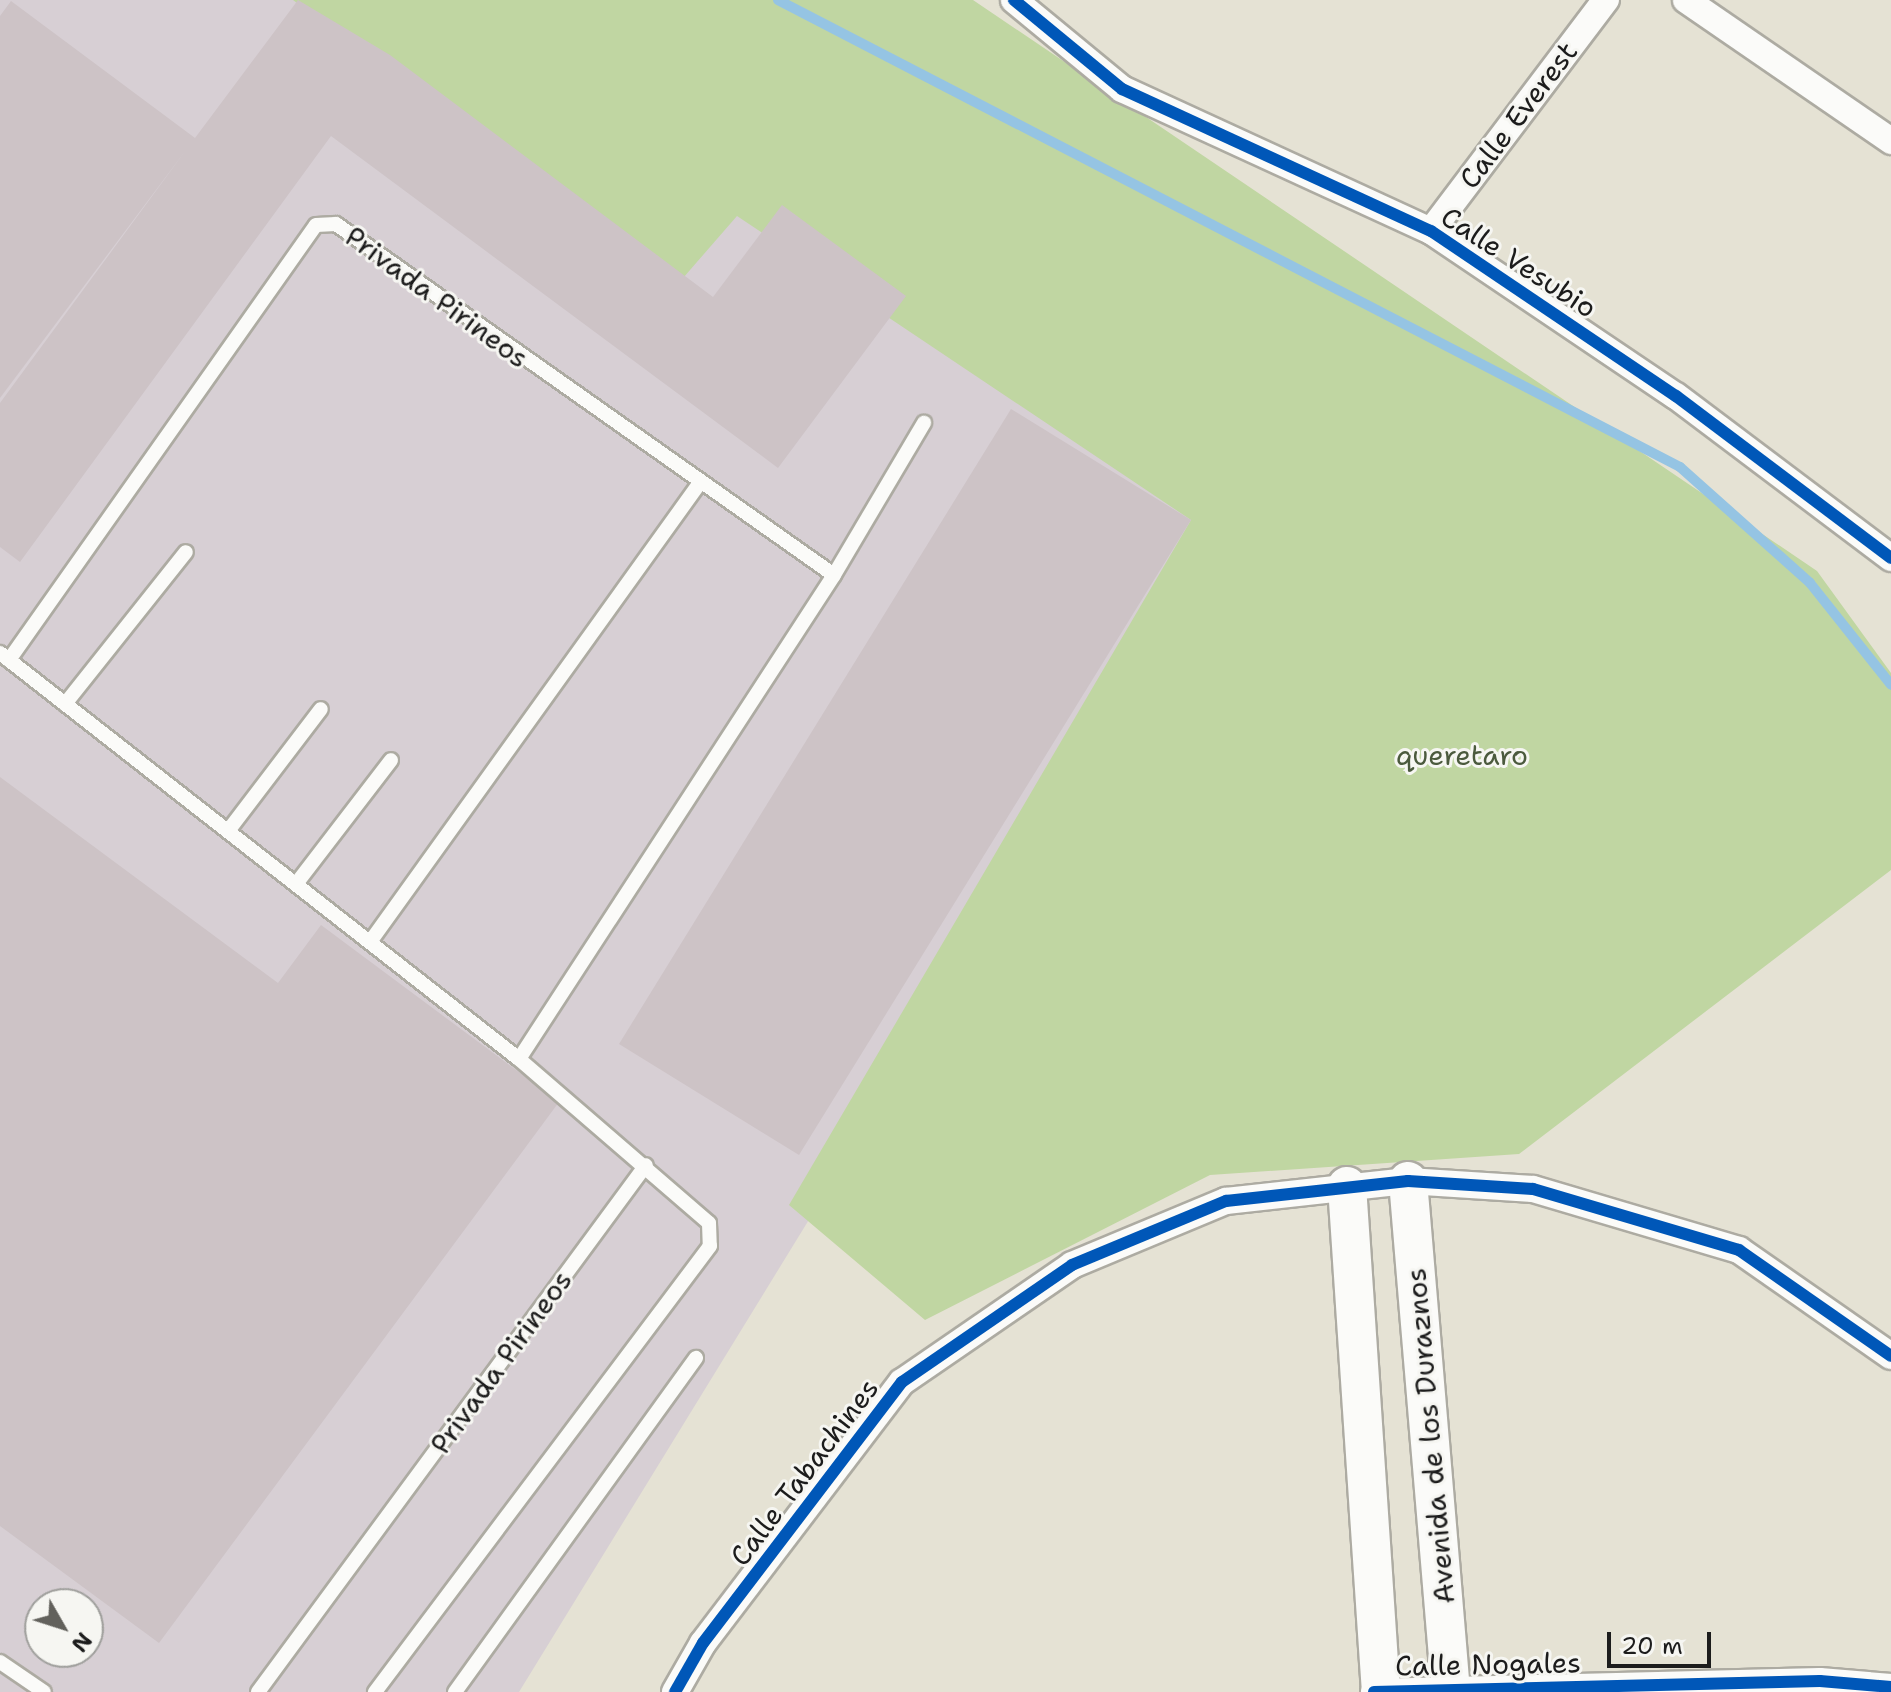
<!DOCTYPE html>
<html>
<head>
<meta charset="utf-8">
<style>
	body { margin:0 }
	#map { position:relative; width:1891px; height:1692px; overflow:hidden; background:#e5e2d4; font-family:"Shantell Sans",sans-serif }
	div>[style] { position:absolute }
	.industrial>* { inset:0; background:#d7cfd4 }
	.green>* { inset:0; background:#c0d6a2 }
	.stream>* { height:10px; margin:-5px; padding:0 5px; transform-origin:5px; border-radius:5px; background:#95c4e3 }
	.building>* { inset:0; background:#cdc3c6 }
	.roads { filter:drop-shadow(2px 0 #adaba2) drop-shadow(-2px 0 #adaba2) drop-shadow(0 2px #adaba2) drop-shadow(0 -2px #adaba2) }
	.lane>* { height:14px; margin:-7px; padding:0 7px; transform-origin:7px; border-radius:7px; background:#fbfbf9 }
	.street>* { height:26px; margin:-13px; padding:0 13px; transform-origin:13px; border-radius:13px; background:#fbfbf9 }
	.secondary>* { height:38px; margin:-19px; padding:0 19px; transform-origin:19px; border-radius:19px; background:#fbfbf9 }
	.cycleway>* { height:12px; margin:-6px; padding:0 6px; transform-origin:6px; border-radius:6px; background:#0057b8 }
	span { translate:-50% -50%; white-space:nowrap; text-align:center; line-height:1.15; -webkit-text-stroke:6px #f6f6f2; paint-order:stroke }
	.street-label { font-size:28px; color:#1c1c1c }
	.park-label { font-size:28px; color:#4b5a3d }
	.north { position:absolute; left:24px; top:1588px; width:80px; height:80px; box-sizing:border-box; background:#f6f6f2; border:2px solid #9f9f9c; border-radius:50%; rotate:129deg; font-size:22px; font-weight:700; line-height:32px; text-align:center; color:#1c1c1c }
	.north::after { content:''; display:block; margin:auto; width:28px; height:36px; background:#62615c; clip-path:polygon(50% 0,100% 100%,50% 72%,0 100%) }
	.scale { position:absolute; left:1607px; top:1632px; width:104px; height:36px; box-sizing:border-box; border:4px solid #1c1c1c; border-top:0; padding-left:10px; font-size:24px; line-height:28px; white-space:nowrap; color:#1c1c1c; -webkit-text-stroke:6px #f6f6f2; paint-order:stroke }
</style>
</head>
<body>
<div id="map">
	<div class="industrial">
		<i style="clip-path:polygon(evenodd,0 0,612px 0,1311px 402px,519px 1692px,0 1692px,0 0,40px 1604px,88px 1604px,88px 1652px,40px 1652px,40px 1604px)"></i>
	</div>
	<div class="green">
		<i style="clip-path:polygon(293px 0,973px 0,1817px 571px,1891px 673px,1891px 870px,1519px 1154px,1210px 1175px,925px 1320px,789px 1205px,1191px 520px,737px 216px,670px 293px)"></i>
	</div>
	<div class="stream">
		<i style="left:778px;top:0;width:1016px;rotate:27.37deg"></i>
		<i style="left:1680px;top:467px;width:174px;rotate:41.7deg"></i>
		<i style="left:1810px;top:583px;width:130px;rotate:51.5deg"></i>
	</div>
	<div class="building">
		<i style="clip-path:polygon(298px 0,390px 55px,713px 297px,782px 205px,906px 296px,778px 468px,331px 136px,20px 562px,0 547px,0 403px,186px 150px,0 398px,0 16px,11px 1px,195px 138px)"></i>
		<i style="clip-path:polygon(1011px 409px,1191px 520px,799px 1155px,619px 1044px)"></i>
		<i style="clip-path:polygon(0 777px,278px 983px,321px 925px,559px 1102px,159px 1643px,0 1526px)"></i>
	</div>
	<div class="roads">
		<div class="lane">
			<i style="left:0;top:653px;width:659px;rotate:38.04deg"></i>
			<i style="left:519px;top:1059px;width:251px;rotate:40.8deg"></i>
			<i style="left:709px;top:1223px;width:23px;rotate:88deg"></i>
			<i style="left:710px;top:1246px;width:558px;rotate:126.91deg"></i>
			<i style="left:9px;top:660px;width:532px;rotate:-54.79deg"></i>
			<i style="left:316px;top:225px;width:20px;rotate:-3deg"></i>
			<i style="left:336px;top:224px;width:609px;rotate:35.18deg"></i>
			<i style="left:65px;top:704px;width:194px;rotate:-51.5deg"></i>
			<i style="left:228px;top:831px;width:153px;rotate:-52.7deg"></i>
			<i style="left:296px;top:884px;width:156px;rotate:-52.5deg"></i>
			<i style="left:370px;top:942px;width:564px;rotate:-54.31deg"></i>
			<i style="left:519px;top:1059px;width:577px;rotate:-56.94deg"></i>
			<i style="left:834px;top:575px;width:177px;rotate:-59.4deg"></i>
			<i style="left:0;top:1662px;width:53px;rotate:34.3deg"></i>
			<i style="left:258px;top:1692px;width:654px;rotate:-53.64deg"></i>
			<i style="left:455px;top:1692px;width:412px;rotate:-54.2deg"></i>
		</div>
		<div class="street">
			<i style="left:1014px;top:0;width:140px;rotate:39.5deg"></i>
			<i style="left:1122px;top:89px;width:340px;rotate:24.7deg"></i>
			<i style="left:1431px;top:231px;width:295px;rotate:34deg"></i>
			<i style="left:1676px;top:396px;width:269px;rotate:37deg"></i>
			<i style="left:1686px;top:0;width:249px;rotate:34.5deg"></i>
			<i style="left:1431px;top:231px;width:290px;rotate:-52.9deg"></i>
			<i style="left:675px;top:1692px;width:56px;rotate:-60.3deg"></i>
			<i style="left:703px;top:1643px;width:328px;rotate:-52.7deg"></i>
			<i style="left:902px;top:1382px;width:206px;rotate:-34.5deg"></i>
			<i style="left:1072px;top:1265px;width:167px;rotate:-22.6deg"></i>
			<i style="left:1226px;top:1201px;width:183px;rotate:-6.3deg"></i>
			<i style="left:1408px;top:1181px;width:125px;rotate:3.7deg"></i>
			<i style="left:1533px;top:1189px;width:215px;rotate:16.5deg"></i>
			<i style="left:1739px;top:1250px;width:185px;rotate:34.9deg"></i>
			<i style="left:1374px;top:1692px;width:446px;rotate:-1.4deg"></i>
			<i style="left:1820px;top:1681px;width:71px;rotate:4.8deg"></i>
		</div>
		<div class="secondary">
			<i style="left:1408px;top:1181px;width:513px;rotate:85.19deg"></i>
			<i style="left:1347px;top:1186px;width:507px;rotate:86.16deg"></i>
		</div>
	</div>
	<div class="cycleway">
		<i style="left:1014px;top:0;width:140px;rotate:39.5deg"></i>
		<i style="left:1122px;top:89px;width:340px;rotate:24.7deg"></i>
		<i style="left:1431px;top:231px;width:295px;rotate:34deg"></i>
		<i style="left:1676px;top:396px;width:269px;rotate:37deg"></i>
		<i style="left:675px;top:1692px;width:56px;rotate:-60.3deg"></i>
		<i style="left:703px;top:1643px;width:328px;rotate:-52.7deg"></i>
		<i style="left:902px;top:1382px;width:206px;rotate:-34.5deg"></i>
		<i style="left:1072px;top:1265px;width:167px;rotate:-22.6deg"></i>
		<i style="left:1226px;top:1201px;width:183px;rotate:-6.3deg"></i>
		<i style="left:1408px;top:1181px;width:125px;rotate:3.7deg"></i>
		<i style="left:1533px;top:1189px;width:215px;rotate:16.5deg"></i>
		<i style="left:1739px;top:1250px;width:185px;rotate:34.9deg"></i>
		<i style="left:1374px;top:1692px;width:446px;rotate:-1.4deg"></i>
		<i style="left:1820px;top:1681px;width:71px;rotate:4.8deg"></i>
	</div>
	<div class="street-label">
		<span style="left:1518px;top:115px;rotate:-53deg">Calle Everest</span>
		<span style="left:1519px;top:262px;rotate:33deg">Calle Vesubio</span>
		<span style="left:437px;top:297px;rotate:36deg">Privada Pirineos</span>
		<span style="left:501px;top:1362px;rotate:-54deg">Privada Pirineos</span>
		<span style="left:1430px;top:1436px;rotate:-95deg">Avenida de los Duraznos</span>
		<span style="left:804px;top:1472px;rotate:-53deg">Calle Tabachines</span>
		<span style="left:1488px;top:1664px;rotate:-1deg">Calle Nogales</span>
	</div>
	<div class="park-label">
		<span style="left:1462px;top:755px">queretaro</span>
	</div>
	<div class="north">N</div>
	<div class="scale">20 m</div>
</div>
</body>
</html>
